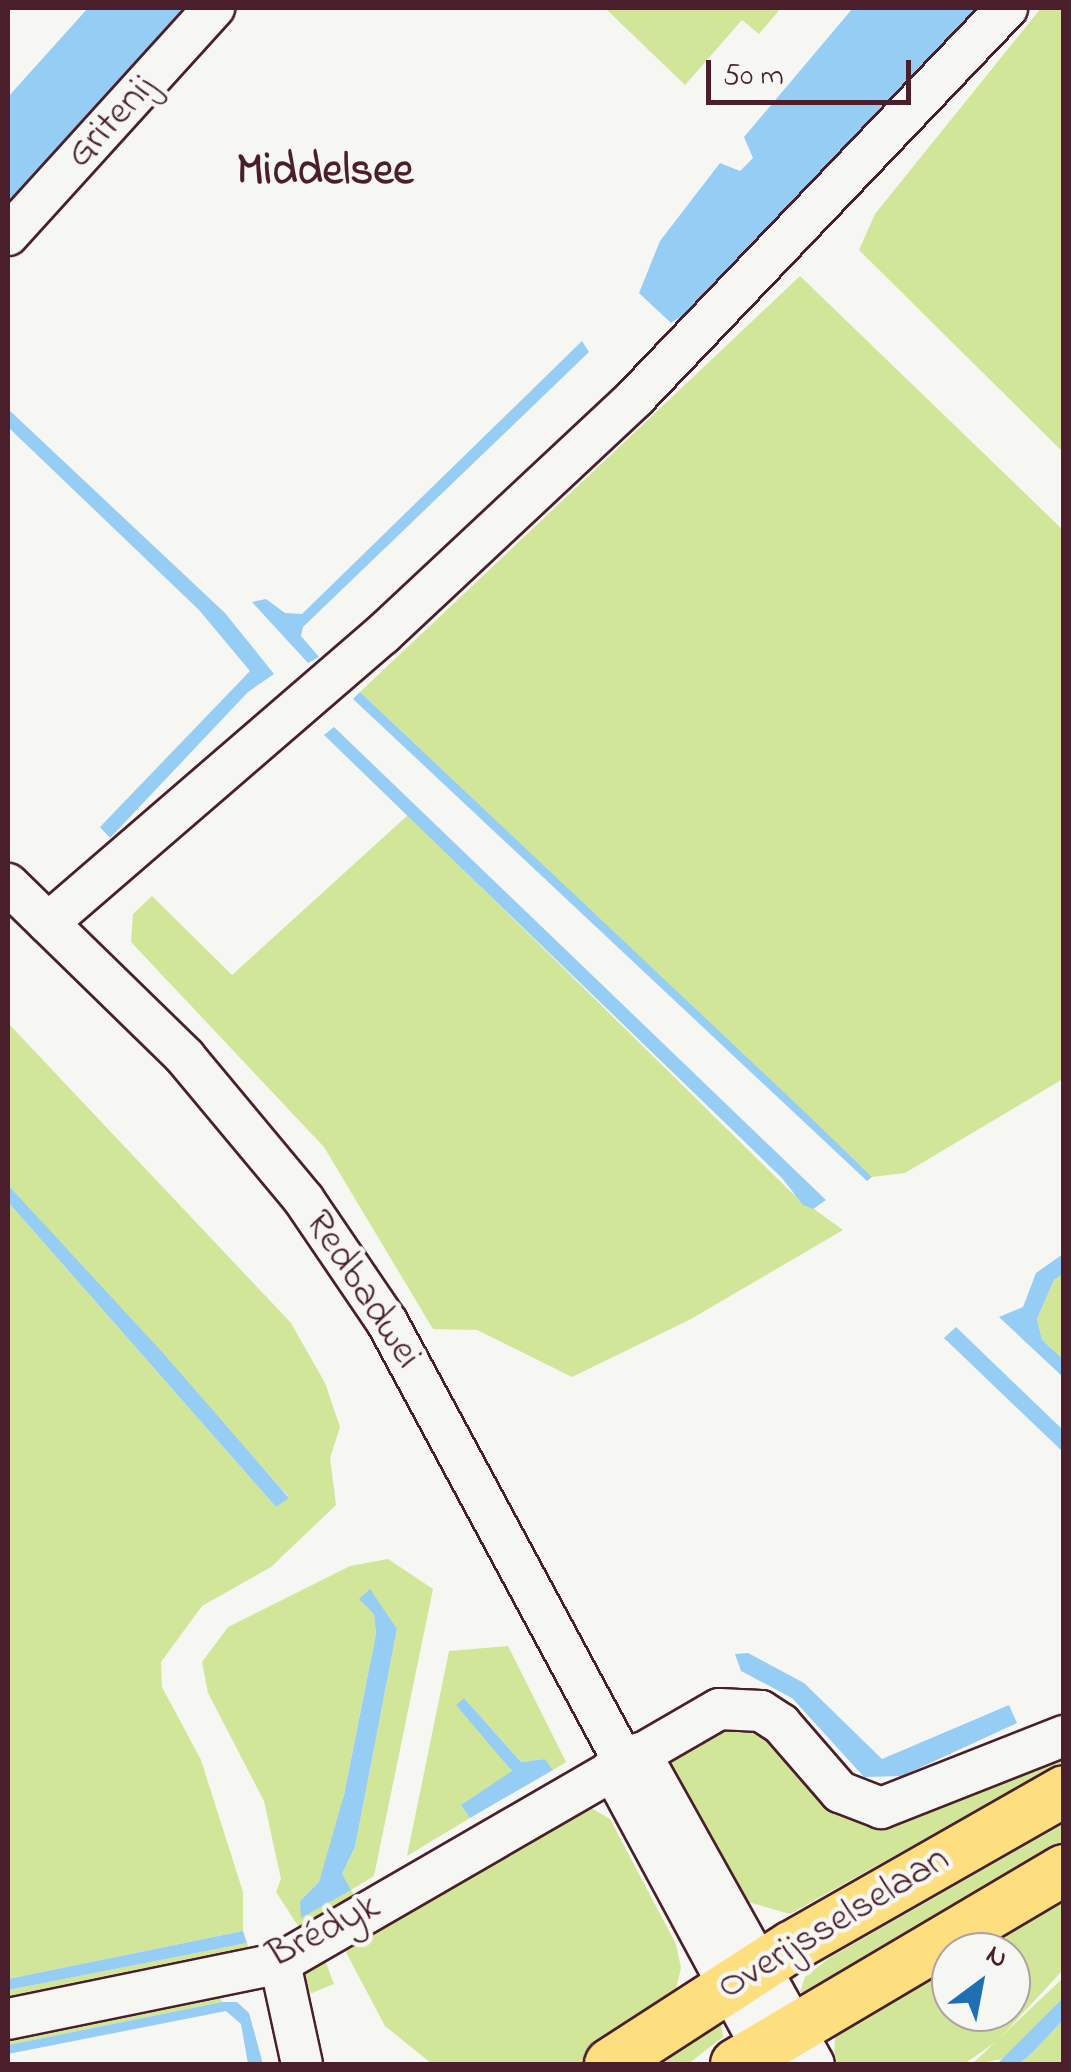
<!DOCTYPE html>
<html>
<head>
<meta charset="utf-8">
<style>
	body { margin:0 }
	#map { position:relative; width:1071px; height:2072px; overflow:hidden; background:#f6f6f2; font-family:"Indie Flower",sans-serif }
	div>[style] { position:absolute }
	.green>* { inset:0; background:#d2e69a }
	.water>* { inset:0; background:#96cdf5 }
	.roads { filter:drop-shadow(2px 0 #4a1f2b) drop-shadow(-2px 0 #4a1f2b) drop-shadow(0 2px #4a1f2b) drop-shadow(0 -2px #4a1f2b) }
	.minor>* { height:40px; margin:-20px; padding:0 20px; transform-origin:20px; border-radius:20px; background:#f6f6f2 }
	.major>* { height:50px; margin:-25px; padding:0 25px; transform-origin:25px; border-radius:25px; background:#fedf80 }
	span { translate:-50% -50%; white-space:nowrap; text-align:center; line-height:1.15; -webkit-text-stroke:9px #f6f6f2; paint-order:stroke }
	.street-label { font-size:40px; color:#4a1f2b }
	.quarter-label { font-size:45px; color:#4a1f2b; font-weight:700 }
	.frame { position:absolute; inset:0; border:10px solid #4a1f2b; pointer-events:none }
	.north { position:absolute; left:931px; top:1932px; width:100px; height:100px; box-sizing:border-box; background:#f6f6f2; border:2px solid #b1a0a2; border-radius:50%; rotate:32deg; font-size:28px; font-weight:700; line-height:40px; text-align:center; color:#4a1f2b }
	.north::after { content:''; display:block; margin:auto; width:35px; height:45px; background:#1f6fb2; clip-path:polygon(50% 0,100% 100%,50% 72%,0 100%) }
	.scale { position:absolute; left:706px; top:60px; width:205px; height:45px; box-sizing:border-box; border:5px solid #4a1f2b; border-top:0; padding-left:12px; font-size:30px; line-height:35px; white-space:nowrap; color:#4a1f2b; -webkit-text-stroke:8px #f6f6f2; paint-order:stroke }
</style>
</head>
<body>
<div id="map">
	<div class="green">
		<i style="clip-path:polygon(605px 8px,781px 8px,759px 34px,742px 20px,685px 85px)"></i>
		<i style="clip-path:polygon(1041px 8px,1063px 8px,1063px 452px,859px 250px,875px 214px)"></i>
		<i style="clip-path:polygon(800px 276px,1063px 530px,1063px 1079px,905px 1173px,872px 1177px,360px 692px)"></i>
		<i style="clip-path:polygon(408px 815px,792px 1193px,843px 1230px,691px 1319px,572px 1377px,477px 1330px,433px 1329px,324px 1147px,131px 942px,133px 914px,152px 896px,232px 975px)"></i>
		<i style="clip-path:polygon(8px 1023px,291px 1323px,325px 1383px,340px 1427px,330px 1458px,336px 1505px,271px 1567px,202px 1606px,161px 1662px,162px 1687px,201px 1760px,243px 1892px,243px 1931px,8px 1979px,8px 1202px,276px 1507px,289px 1497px,8px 1185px)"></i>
		<i style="clip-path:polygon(1063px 1274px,1063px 1359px,1042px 1340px,1037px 1319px,1054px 1280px)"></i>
		<i style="clip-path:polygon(evenodd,388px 1559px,433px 1589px,374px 1876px,351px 1890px,361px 1905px,304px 1935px,276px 1892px,281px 1879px,264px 1801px,208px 1693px,202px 1662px,228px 1627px,350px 1566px,388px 1559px,374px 1614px,397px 1629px,355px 1847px,342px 1874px,300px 1901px,319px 1882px,334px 1845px,376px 1634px,374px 1614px)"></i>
		<i style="clip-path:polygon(508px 1646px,566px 1762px,553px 1770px,545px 1759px,521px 1762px,464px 1698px,512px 1772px,461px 1805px,470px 1818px,407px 1856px,449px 1651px)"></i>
		<i style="clip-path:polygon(715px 1727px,762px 1727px,844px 1811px,1064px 1744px,1063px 1762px,790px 1914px,741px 1900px,652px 1761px)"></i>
		<i style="clip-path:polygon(586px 1805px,610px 1819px,676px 1944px,681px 1968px,674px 1997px,660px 2014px,583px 2064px,432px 2064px,385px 2026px,341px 1943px)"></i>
		<i style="clip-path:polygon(1063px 1824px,1063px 1853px,807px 1994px,800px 1992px,805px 1977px,829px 1958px)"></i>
		<i style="clip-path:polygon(evenodd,1063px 1887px,1063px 1970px,997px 2041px,964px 2064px,834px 2064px,835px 2038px,856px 2005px,1063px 1887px,951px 1952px,1011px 1952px,1011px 2012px,951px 2012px,951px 1952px)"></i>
		<i style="clip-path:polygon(247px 1943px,251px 1955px,8px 2005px,8px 1990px)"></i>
		<i style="clip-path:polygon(325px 1960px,334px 1984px,312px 1993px,301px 1990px,299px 1974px)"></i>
		<i style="clip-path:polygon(1063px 1978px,1063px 1998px,1004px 2059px,972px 2064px)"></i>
		<i style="clip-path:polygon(218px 1987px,222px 2002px,8px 2045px,8px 2031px)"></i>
		<i style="clip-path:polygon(720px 2018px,723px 2037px,688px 2064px,636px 2064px)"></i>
		<i style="clip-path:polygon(1063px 2020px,1063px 2064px,1019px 2064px,1034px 2051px)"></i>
	</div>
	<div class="water">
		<i style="clip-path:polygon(88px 8px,190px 8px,8px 210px,8px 97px)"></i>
		<i style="clip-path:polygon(853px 8px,981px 8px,703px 302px,671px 323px,639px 293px,660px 241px,720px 163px,740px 171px,753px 158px,744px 137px)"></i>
		<i style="clip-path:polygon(582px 341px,589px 352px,303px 627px,301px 636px,319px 657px,308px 663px,252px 602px,266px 599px,285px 613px,302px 614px)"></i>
		<i style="clip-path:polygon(8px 409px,225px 613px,274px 674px,248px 692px,110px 838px,100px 827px,250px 671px,199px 610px,8px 427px)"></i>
		<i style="clip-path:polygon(360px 692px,809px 1116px,872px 1177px,867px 1181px,353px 699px)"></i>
		<i style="clip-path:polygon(334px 727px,826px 1200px,813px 1209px,803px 1205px,782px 1178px,324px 735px)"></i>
		<i style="clip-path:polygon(8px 1185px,163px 1353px,289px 1498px,276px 1507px,8px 1202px)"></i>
		<i style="clip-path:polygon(1063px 1254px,1063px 1274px,1054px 1280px,1037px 1319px,1042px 1340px,1063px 1359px,1063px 1377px,999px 1317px,1023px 1307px,1036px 1273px)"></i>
		<i style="clip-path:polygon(956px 1327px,1063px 1430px,1063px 1452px,944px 1338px)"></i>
		<i style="clip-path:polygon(370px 1589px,397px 1629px,355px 1847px,342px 1874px,351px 1890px,301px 1918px,300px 1901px,319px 1882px,344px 1795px,376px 1634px,374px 1614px,359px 1599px)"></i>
		<i style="clip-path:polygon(748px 1653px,804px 1683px,882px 1759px,1009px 1705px,1017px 1723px,902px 1776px,864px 1777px,792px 1698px,741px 1671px,735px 1654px)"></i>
		<i style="clip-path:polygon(464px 1698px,521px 1762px,545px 1759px,553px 1770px,470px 1818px,461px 1805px,512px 1771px,456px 1705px)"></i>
		<i style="clip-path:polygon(243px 1931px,247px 1943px,8px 1990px,8px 1979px)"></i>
		<i style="clip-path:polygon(1063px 1998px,1063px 2020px,1034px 2051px,1019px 2064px,997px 2064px)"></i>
		<i style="clip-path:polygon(222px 2002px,237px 2002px,249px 2013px,263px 2064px,248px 2064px,241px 2024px,226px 2011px,8px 2054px,8px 2045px)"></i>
	</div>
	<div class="roads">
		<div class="minor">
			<i style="left:8px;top:235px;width:307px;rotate:-47.8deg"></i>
			<i style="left:8px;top:884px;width:248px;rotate:44.3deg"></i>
			<i style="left:185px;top:1057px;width:186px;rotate:50.2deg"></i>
			<i style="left:304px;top:1200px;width:148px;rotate:55.8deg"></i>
			<i style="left:387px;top:1322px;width:500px;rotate:61.7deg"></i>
			<i style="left:48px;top:923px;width:442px;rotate:-40.8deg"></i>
			<i style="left:383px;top:634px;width:345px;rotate:-43.1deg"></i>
			<i style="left:635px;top:398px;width:539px;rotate:-46.35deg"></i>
			<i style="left:640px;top:1753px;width:356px;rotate:60.8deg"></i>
			<i style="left:612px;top:1769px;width:335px;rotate:61.7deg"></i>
			<i style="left:280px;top:1963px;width:103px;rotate:77.7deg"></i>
			<i style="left:8px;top:2019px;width:278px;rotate:-11.6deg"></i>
			<i style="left:280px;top:1963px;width:507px;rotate:-30.05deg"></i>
			<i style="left:719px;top:1709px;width:42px;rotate:2.7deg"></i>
			<i style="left:761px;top:1711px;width:24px;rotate:33deg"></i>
			<i style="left:781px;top:1724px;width:90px;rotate:49.1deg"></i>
			<i style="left:840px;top:1792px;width:44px;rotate:21.3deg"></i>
			<i style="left:881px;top:1808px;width:197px;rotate:-21.5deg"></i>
		</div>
		<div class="major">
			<i style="left:610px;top:2064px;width:216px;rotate:-32.9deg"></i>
			<i style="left:791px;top:1947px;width:314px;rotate:-29.7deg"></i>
			<i style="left:736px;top:2064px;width:381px;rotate:-30.6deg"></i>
		</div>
	</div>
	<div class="street-label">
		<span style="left:112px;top:122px;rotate:-47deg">Gritenij</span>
		<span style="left:362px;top:1290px;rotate:57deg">Redbadwei</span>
		<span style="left:834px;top:1924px;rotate:-31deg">Overijsselselaan</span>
		<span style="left:324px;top:1932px;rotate:-27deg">Brédyk</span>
	</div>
	<div class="quarter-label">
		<span style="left:325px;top:173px">Middelsee</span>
	</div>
	<div class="frame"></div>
	<div class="north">N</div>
	<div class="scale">50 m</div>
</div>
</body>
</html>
